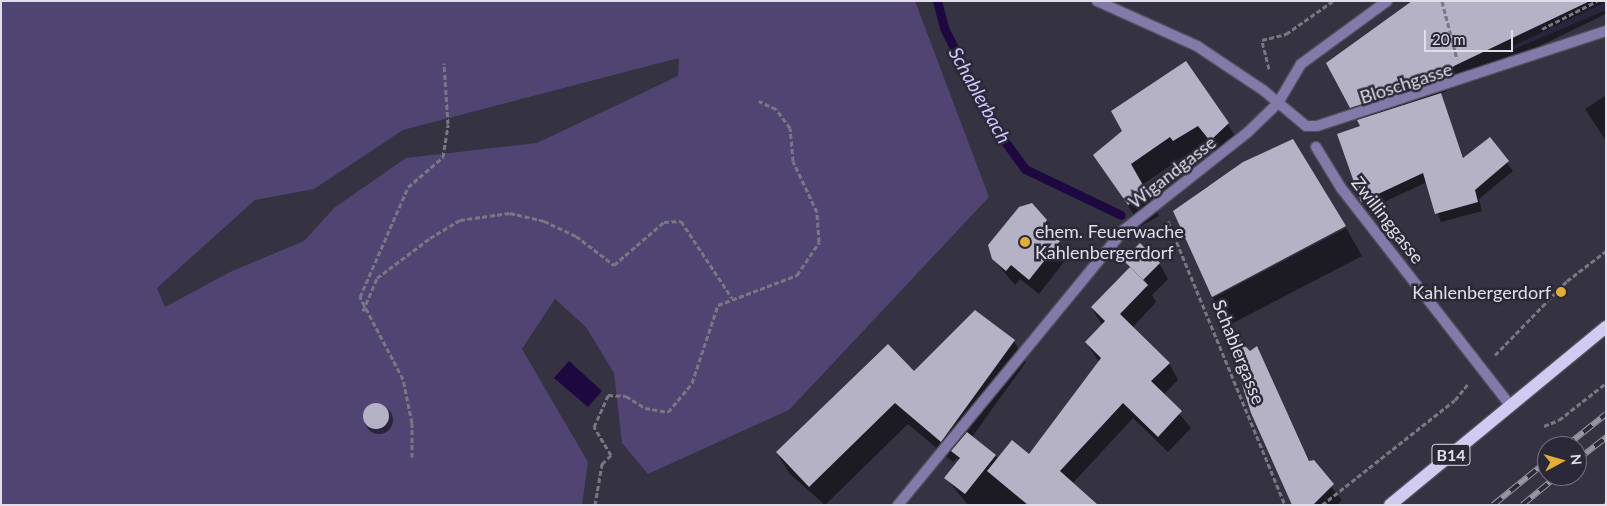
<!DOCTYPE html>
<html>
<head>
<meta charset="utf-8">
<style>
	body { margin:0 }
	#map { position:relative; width:1607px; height:506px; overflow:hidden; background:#353241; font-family:Lato,sans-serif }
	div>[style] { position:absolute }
	.green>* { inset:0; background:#4f4472 }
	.water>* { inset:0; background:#1d083f }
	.shadow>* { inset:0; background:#0007 }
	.round { border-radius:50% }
	.stream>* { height:9px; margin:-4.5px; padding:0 4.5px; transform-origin:4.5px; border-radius:4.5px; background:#1d083f }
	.building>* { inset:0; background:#b6b2c6 }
	.path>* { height:3px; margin-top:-1.5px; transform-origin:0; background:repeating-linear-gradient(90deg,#7a7784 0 5px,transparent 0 7.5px) }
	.roads { filter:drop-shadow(1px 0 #504e5c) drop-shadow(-1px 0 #504e5c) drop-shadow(0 1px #504e5c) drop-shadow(0 -1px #504e5c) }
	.service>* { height:10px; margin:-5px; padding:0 5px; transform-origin:5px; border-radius:5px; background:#847aa9 }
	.minor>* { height:10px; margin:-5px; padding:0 5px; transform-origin:5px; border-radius:5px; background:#847aa9 }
	.primary>* { height:12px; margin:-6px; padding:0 6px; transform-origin:6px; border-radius:6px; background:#d1caf1 }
	.rail>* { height:5.5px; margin-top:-2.75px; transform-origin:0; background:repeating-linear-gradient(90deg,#2b2837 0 11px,#9997a3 0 22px); box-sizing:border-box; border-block:1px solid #9997a3 }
	.dots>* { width:14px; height:14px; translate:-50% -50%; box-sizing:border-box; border:2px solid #2b2837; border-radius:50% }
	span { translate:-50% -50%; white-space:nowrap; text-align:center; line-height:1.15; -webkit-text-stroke:5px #2b2837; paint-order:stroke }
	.shield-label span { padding:1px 4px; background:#2b2837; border:1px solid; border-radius:4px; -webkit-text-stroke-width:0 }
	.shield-label { font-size:16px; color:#e0dee8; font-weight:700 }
	.street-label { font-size:18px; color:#e0dee8 }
	.poi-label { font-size:18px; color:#e0dee8 }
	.left { translate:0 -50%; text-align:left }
	.right { translate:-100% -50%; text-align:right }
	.water-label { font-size:19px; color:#d2c7fe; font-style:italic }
	.frame { position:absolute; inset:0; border:2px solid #e0dee8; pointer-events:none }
	.north { position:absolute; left:1537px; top:436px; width:50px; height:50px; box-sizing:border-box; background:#2b2837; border:1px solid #73717e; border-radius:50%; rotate:84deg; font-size:14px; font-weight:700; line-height:20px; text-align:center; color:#e0dee8 }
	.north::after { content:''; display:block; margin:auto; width:18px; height:22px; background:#e3ae34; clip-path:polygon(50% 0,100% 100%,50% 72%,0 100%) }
	.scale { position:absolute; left:1424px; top:30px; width:89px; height:22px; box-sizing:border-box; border:2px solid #e0dee8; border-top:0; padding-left:6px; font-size:15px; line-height:18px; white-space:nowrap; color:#e0dee8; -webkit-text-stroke:4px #2b2837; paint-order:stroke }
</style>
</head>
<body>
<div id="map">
	<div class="green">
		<i style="clip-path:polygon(evenodd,1px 1px,915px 1px,989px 197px,789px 410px,648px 474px,622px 443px,614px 373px,586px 327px,555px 299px,522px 349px,588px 462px,582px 505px,1px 505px,1px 1px,679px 58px,678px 76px,537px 143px,406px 158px,334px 208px,304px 241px,230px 272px,165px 307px,157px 288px,255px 200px,314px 189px,403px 130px,679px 58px)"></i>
		<i style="clip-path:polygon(1606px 2px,1606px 10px,1512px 50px,1513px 46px)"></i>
	</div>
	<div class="water">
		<i style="clip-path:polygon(569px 361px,602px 391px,588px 407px,554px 378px)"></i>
	</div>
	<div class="shadow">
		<i style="clip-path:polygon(1415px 1px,1606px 1px,1606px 14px,1440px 94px,1464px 159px,1489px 139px,1513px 171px,1479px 199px,1482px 211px,1441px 222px,1427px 182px,1367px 210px,1339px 135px,1362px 127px,1351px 107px)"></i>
		<i style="clip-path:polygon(1605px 96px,1606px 97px,1606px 141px,1585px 109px)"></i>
		<i style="clip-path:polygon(1113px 111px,1228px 124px,1240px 145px,1223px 161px,1211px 146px,1186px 161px,1183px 157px,1142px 185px,1159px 216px,1141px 226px,1095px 155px,1124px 132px)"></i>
		<i style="clip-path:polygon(1293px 140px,1213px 295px,1213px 298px,1174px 212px,1206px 187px)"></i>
		<i style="clip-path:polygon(1046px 220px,1068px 257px,1039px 294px,1020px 279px,1015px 285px,993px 259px)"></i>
		<i style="clip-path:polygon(1346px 228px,1362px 256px,1229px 325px,1213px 298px)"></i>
		<i style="clip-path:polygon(evenodd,1125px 260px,1159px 263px,1168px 279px,1152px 295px,1156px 302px,1132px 328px,1169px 363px,1178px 380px,1163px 395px,1191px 428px,1168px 452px,1133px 418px,1072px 484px,1088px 505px,968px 505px,946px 478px,959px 462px,957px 458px,953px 462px,908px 424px,825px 505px,790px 474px,777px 453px,914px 373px,1014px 341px,1026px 362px,972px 437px,999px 459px,1029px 456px,1099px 362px,1086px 342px,1102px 325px,1092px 308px,1130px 269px,1125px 260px,1141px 274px,1149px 287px,1148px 287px,1143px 283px,1141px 274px)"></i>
		<i style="clip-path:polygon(1257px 348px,1310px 462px,1342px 500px,1337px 505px,1294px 505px,1250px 353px)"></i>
		<i class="round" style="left:365px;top:406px;width:28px;height:28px"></i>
	</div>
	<div class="stream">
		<i style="left:937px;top:1px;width:28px;rotate:75deg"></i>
		<i style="left:944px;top:28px;width:109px;rotate:63.2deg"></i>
		<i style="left:993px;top:125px;width:54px;rotate:54deg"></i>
		<i style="left:1025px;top:169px;width:106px;rotate:25.6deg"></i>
	</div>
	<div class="building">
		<i style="clip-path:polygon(1412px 1px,1590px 1px,1454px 66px,1436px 80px,1350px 108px,1326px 63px)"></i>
		<i style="clip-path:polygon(1186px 61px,1229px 123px,1210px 141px,1198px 126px,1173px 141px,1170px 137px,1131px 164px,1148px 194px,1128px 205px,1093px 155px,1122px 131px,1111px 111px)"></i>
		<i style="clip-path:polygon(1441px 93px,1463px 158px,1490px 137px,1509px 161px,1475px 190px,1478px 202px,1435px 214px,1423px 173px,1361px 202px,1337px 134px,1360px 126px,1357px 120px)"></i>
		<i style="clip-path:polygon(1293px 139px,1346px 226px,1212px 297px,1173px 211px,1243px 162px)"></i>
		<i style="clip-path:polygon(1032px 203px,1047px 220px,1043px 226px,1060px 241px,1029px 280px,1011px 265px,1006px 271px,992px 259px,988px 245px,1019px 207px)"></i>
		<i style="clip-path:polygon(1140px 243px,1160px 263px,1143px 280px,1123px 260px)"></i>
		<i style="clip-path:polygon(1130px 267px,1148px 285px,1120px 314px,1170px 363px,1151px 381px,1182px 411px,1158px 437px,1123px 403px,1060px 471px,1098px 505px,1028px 505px,987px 471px,1012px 440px,1029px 454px,1101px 358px,1085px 342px,1105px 321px,1091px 307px)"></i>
		<i style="clip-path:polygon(975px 310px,1015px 340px,941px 442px,895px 403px,809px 487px,776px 452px,888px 344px,914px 371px)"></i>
		<i style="clip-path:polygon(1223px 324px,1250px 351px,1257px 346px,1309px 461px,1314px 460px,1334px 484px,1313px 505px,1292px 505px,1251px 413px)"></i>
		<i class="round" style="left:363px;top:403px;width:26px;height:26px"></i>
		<i style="clip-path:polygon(967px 432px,996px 455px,965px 494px,944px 478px,960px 458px,951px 451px)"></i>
	</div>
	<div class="path">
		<i style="left:1442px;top:1px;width:60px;rotate:75.5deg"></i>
		<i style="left:1542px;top:29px;width:62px;rotate:-27deg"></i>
		<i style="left:1269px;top:69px;width:30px;rotate:-104deg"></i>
		<i style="left:1262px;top:40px;width:25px;rotate:-14deg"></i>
		<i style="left:1286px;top:34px;width:57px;rotate:-35.1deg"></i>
		<i style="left:1168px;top:221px;width:307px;rotate:67.6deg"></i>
		<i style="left:363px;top:311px;width:36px;rotate:-67deg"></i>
		<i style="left:377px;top:278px;width:66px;rotate:-37deg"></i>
		<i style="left:430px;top:238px;width:35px;rotate:-31deg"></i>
		<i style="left:460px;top:220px;width:50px;rotate:-8deg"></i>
		<i style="left:510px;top:213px;width:35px;rotate:13deg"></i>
		<i style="left:544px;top:221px;width:35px;rotate:25deg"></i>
		<i style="left:576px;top:236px;width:48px;rotate:37.3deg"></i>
		<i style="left:614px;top:265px;width:66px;rotate:-40.7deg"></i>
		<i style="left:664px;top:222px;width:17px;rotate:-3deg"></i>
		<i style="left:681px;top:221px;width:92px;rotate:56.5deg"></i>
		<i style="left:1495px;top:355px;width:103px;rotate:-45.8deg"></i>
		<i style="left:1567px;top:281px;width:49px;rotate:-37.6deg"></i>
		<i style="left:1544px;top:426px;width:16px;rotate:-22deg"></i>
		<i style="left:1559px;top:420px;width:60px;rotate:-38.2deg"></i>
		<i style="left:412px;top:457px;width:34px;rotate:-90deg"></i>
		<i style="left:412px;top:423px;width:45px;rotate:-101.6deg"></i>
		<i style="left:403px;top:379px;width:93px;rotate:-117.7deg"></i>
		<i style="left:360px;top:297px;width:120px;rotate:-66.4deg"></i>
		<i style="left:408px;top:187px;width:46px;rotate:-40.6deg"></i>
		<i style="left:443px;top:157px;width:33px;rotate:-81deg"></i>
		<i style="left:448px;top:124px;width:61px;rotate:-93.8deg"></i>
		<i style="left:595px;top:505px;width:42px;rotate:-80.3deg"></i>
		<i style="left:602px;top:464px;width:13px;rotate:-45deg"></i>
		<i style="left:611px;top:455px;width:33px;rotate:-121deg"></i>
		<i style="left:594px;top:427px;width:35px;rotate:-66deg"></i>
		<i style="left:608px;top:395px;width:18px;rotate:3deg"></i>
		<i style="left:626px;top:396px;width:22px;rotate:32deg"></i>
		<i style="left:645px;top:408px;width:23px;rotate:10deg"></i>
		<i style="left:668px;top:412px;width:38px;rotate:-50deg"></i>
		<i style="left:692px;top:383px;width:82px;rotate:-71.6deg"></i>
		<i style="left:718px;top:305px;width:85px;rotate:-20.8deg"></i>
		<i style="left:797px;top:275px;width:40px;rotate:-56deg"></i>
		<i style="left:819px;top:242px;width:30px;rotate:-94deg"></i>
		<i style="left:817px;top:212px;width:56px;rotate:-115.2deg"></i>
		<i style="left:793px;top:161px;width:33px;rotate:-95deg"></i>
		<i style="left:790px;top:128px;width:24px;rotate:-126deg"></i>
		<i style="left:776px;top:109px;width:19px;rotate:-155deg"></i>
		<i style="left:1322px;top:505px;width:169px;rotate:-38.3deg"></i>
		<i style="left:1455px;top:400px;width:22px;rotate:-51deg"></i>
		<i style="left:1604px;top:505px;width:3px;rotate:-45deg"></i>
	</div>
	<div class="roads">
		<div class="service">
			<i style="left:1316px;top:147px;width:48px;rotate:58.6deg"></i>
			<i style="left:1341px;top:188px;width:276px;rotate:52.1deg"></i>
		</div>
		<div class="minor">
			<i style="left:1097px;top:1px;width:110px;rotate:24.2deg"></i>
			<i style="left:1197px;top:46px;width:79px;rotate:33.7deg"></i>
			<i style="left:1263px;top:90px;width:56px;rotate:39.9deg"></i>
			<i style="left:1306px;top:126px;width:11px"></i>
			<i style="left:1317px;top:126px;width:304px;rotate:-18.2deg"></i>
			<i style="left:898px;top:505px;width:356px;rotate:-50.6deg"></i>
			<i style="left:1124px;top:230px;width:158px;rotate:-38.3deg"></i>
			<i style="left:1248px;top:132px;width:42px;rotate:-44deg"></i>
			<i style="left:1278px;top:103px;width:45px;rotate:-59.5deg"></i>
			<i style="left:1301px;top:64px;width:107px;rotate:-36.2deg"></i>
		</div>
		<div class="primary">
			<i style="left:1390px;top:505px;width:280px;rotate:-39.5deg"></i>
		</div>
	</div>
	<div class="rail">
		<i style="left:1566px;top:446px;width:51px;rotate:-38.7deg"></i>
		<i style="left:1577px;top:460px;width:37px;rotate:-38deg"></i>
		<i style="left:1493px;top:505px;width:70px;rotate:-39.2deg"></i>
		<i style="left:1522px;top:505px;width:45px;rotate:-39.6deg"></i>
	</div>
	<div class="dots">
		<i style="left:1025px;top:242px;background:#e3ae34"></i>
		<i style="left:1561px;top:292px;background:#e3ae34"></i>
	</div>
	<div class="shield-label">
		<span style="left:1451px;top:455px">B14</span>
	</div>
	<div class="street-label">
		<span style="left:1406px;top:83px;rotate:-18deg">Bloschgasse</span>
		<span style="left:1172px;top:172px;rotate:-38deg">Wigandgasse</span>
		<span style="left:1388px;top:220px;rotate:52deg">Zwillinggasse</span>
		<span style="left:1239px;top:352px;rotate:68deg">Schablergasse</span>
	</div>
	<div class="poi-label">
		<span class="left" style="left:1035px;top:242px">ehem. Feuerwache<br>Kahlenbergerdorf</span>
		<span class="right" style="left:1551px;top:292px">Kahlenbergerdorf</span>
	</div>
	<div class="water-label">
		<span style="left:980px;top:95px;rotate:61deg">Schablerbach</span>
	</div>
	<div class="frame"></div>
	<div class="north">N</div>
	<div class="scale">20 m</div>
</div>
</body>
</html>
